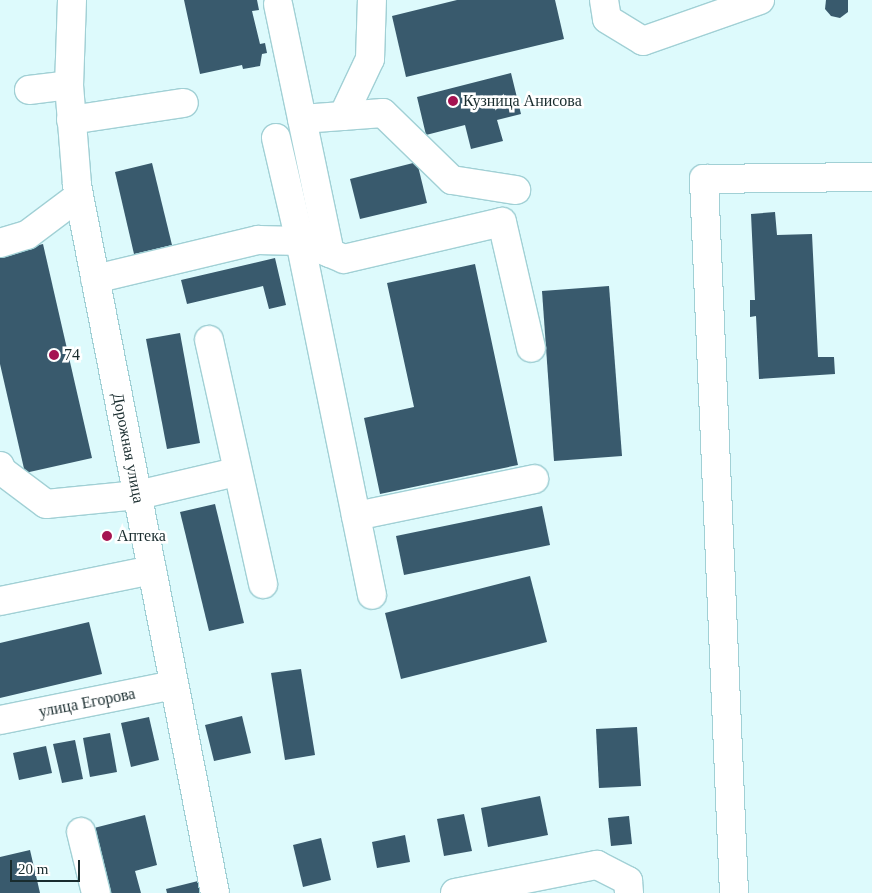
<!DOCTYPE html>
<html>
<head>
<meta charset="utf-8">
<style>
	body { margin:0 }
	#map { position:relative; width:872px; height:893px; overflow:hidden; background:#ddfafc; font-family:"Times New Roman",serif }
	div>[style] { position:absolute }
	.building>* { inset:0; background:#395a6d }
	.roads { filter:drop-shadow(1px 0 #a1d0d5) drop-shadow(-1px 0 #a1d0d5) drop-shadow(0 1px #a1d0d5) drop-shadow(0 -1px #a1d0d5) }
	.minor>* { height:28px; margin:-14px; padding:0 14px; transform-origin:14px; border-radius:14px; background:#fff }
	.major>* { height:28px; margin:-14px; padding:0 14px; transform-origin:14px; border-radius:14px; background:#fff }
	.dots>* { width:14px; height:14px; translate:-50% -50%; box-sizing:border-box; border:2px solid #fff; border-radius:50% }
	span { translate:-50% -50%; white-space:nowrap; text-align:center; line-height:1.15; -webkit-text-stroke:5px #fff; paint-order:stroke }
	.poi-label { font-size:16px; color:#192c2e }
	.left { translate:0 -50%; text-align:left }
	.street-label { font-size:16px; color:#192c2e }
	.scale { position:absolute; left:10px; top:860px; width:70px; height:22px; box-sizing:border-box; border:2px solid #192c2e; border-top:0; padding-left:6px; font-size:15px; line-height:18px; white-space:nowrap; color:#192c2e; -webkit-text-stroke:4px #fff; paint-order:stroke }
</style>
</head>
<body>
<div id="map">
	<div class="building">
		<i style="clip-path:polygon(184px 0,257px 0,259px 10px,252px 11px,260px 44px,265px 43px,267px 53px,262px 54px,260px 66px,243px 69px,242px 65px,200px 74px)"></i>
		<i style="clip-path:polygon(457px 0,555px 0,564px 39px,406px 77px,392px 16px)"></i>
		<i style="clip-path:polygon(826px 0,848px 0,848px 12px,840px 18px,831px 16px,825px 9px)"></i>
		<i style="clip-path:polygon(511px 73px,521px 114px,497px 120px,503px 141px,471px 149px,465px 125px,426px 135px,417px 97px)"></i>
		<i style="clip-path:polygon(417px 162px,427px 203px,360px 219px,350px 179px)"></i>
		<i style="clip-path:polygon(152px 163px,172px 245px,134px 254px,115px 172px)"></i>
		<i style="clip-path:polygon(775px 212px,777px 235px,812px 234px,818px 357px,834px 357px,835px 374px,759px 379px,756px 316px,750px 317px,750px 300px,755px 300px,751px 214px)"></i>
		<i style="clip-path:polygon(43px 244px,92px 458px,25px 473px,0 364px,0 254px)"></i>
		<i style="clip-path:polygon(275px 258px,286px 305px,269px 309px,263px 286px,187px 304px,181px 280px)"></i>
		<i style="clip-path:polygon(475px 264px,518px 465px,380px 494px,364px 418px,414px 407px,387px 283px)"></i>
		<i style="clip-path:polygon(609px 286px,622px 456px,554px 461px,542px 291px)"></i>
		<i style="clip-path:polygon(180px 333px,200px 443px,167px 449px,146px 339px)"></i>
		<i style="clip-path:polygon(215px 504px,244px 623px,209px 631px,180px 512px)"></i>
		<i style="clip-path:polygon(542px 506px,550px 545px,404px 575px,396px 536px)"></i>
		<i style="clip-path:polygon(530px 576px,547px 642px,401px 679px,385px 613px)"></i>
		<i style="clip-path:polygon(89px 622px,102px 674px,0 698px,0 643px)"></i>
		<i style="clip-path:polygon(301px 669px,315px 755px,285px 760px,271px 673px)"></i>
		<i style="clip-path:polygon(242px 716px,251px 753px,214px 761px,205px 725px)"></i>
		<i style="clip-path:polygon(149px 717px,159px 760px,131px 767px,121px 723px)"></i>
		<i style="clip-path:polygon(637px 727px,641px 786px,599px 788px,596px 729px)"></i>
		<i style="clip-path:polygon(110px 733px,117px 772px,90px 777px,83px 738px)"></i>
		<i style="clip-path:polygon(75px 740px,83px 779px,62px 783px,53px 744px)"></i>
		<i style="clip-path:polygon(46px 746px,52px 773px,19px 780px,13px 753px)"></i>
		<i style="clip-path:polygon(540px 796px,548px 835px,488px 847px,481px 808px)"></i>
		<i style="clip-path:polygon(464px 814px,472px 851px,444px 856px,437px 819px)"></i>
		<i style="clip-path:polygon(145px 815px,157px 865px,135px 871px,141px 893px,110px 893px,94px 828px)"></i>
		<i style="clip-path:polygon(629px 816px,632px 844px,611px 846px,608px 818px)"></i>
		<i style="clip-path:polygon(405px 835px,410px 862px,377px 868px,372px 842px)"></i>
		<i style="clip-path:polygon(321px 838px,331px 880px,303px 887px,293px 845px)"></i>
		<i style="clip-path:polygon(30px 850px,40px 893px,0 893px,0 857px)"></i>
		<i style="clip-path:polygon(198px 881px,201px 893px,167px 893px,166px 889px)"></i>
	</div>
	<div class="roads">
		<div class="minor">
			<i style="left:604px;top:0;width:19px;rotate:81deg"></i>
			<i style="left:607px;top:19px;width:42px;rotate:31.4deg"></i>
			<i style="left:643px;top:41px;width:124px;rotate:-19.3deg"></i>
			<i style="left:29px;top:90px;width:40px;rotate:-7.1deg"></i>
			<i style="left:343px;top:116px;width:63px;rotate:-64.7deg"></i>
			<i style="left:370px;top:59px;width:59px;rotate:-88.1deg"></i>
			<i style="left:302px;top:119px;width:81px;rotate:-4.2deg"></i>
			<i style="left:383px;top:113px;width:96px;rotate:44.2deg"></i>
			<i style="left:452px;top:180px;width:65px;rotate:8.9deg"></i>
			<i style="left:71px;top:120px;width:114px;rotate:-8.6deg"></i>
			<i style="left:276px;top:138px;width:106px;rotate:76.9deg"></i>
			<i style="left:300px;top:241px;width:32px;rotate:22deg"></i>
			<i style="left:330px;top:253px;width:254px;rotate:-101.8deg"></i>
			<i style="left:0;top:243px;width:28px;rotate:-17deg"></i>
			<i style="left:27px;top:235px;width:65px;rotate:-36.9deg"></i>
			<i style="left:330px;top:253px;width:15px;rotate:23deg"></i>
			<i style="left:344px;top:259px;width:162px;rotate:-13.2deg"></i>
			<i style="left:502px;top:222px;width:129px;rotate:77deg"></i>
			<i style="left:95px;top:279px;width:168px;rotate:-13.5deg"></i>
			<i style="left:258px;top:240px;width:42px;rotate:1.4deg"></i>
			<i style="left:300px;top:241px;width:361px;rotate:78.5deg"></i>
			<i style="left:209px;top:340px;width:250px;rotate:77.5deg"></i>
			<i style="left:0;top:466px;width:5px;rotate:68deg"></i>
			<i style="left:2px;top:471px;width:55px;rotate:36.9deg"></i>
			<i style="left:46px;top:504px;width:92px;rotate:-5.6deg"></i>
			<i style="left:138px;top:495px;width:101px;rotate:-13.2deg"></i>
			<i style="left:356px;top:516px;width:182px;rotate:-11.7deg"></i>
			<i style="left:0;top:601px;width:155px;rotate:-11.5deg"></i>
			<i style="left:0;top:720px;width:177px;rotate:-11.4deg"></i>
			<i style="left:81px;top:832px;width:63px;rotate:76.2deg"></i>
			<i style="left:455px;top:893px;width:145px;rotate:-11.2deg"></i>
			<i style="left:597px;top:865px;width:35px;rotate:27deg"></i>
			<i style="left:628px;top:881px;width:12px;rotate:85deg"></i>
			<i style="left:734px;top:893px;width:715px;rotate:-92.41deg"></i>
			<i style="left:704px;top:179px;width:168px;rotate:-0.7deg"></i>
		</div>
		<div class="major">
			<i style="left:72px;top:0;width:85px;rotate:92deg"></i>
			<i style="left:69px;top:85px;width:100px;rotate:85.4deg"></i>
			<i style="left:77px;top:185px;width:721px;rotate:78.97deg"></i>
		</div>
	</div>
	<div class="dots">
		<i style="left:453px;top:101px;background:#a51351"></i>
		<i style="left:54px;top:355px;background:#a51351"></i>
		<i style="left:107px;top:536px;background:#a51351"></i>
	</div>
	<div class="poi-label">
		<span class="left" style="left:463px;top:101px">Кузница Анисова</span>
		<span class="left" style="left:64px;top:355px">74</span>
		<span class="left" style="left:117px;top:536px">Аптека</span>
	</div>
	<div class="street-label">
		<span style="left:128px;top:448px;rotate:79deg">Дорожная улица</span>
		<span style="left:87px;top:703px;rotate:-11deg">улица Егорова</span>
	</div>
	<div class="scale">20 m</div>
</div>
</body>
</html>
